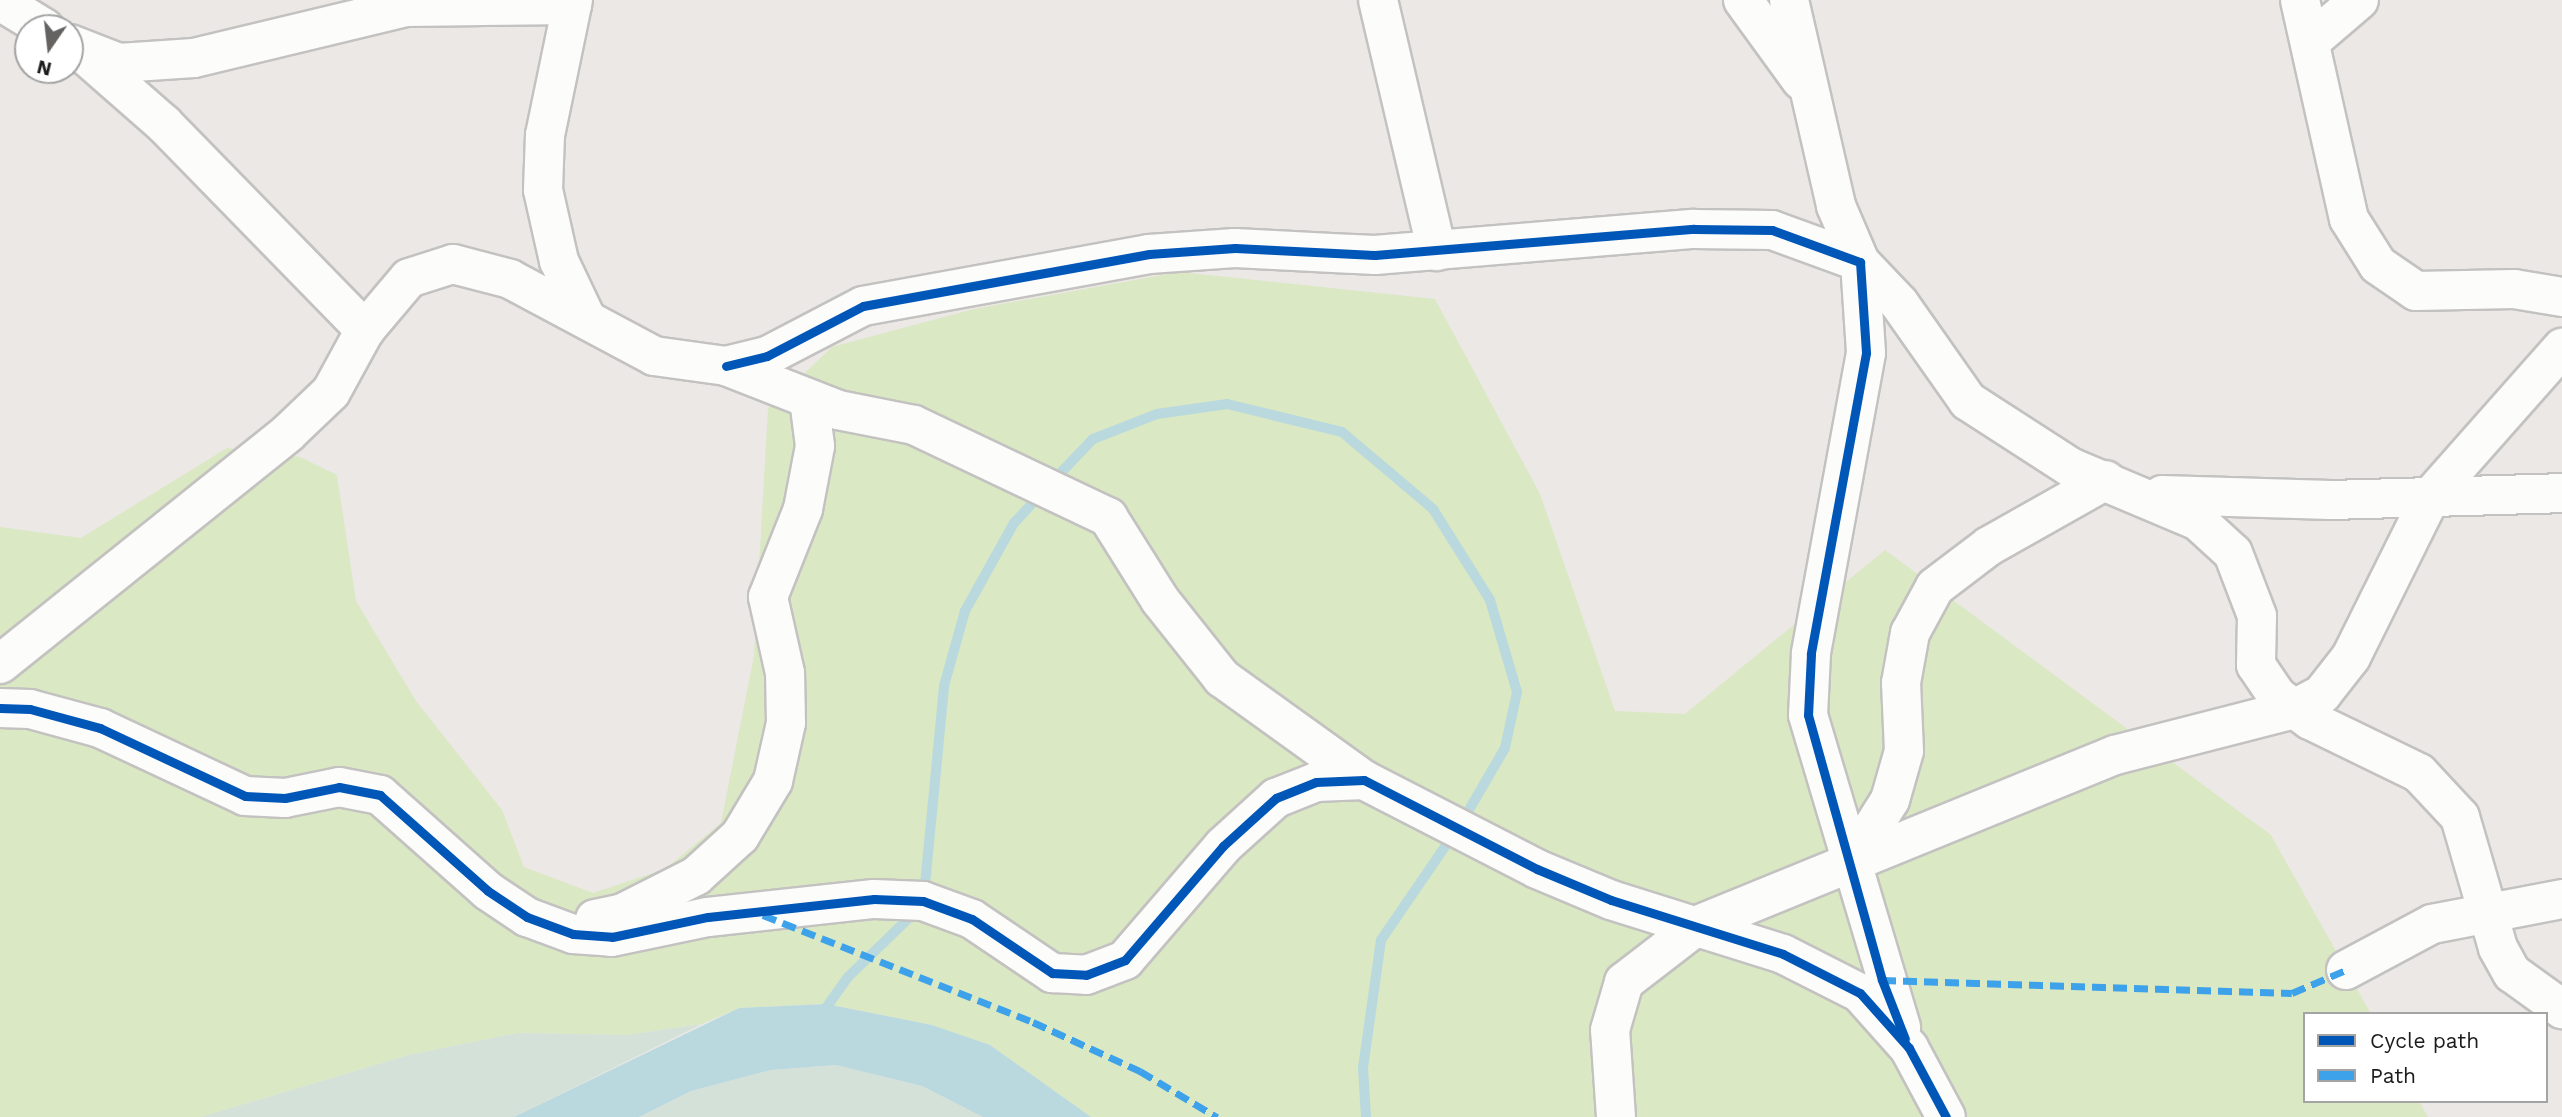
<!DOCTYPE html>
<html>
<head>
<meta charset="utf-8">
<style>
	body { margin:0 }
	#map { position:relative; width:2562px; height:1117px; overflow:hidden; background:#ebe8e5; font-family:"Work Sans",sans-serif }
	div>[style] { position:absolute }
	.grass>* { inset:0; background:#dae8c3 }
	.wetland>* { inset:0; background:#d3e1d8 }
	.water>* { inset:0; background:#b9d9de }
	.stream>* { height:10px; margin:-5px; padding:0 5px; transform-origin:5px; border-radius:5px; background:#b9d9de }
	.roads { filter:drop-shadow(2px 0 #c3c2c1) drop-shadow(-2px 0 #c3c2c1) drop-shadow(0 2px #c3c2c1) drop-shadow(0 -2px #c3c2c1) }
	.minor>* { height:38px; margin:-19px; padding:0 19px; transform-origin:19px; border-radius:19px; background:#fcfcfb }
	.quiet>* { height:7px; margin-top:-3.5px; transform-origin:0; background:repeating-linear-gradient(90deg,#3da2ea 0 14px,transparent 0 21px) }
	.cycleway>* { height:9px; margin:-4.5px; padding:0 4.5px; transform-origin:4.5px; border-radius:4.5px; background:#0057b8 }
	span { translate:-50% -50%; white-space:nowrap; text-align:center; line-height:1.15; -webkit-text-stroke:5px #fff; paint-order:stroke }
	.legend { position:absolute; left:2303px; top:1012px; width:245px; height:91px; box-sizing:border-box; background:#fff; border:2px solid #a4a4a4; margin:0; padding:9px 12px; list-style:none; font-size:21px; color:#1c1c1c }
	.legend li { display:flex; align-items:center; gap:14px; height:35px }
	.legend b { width:35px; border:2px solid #a4a4a4 }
	.north { position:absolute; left:14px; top:14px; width:70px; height:70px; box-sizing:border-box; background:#fff; border:2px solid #a4a4a4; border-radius:50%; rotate:194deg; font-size:19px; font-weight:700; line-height:28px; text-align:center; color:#1c1c1c }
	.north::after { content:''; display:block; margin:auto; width:24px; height:32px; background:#646362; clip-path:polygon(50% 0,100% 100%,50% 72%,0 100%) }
</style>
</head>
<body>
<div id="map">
	<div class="grass">
		<i style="clip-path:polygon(1179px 272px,1435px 299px,1540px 494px,1615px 711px,1685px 714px,1885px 550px,2271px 835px,2371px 1014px,2305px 1014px,2305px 1101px,2419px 1101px,2428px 1117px,1091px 1117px,990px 1045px,932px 1025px,826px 1004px,739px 1008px,702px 1024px,627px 1035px,518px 1033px,409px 1055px,201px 1117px,0 1117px,0 527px,81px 538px,227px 448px,300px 457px,337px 475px,356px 601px,416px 701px,502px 810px,524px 867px,593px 893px,665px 869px,721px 823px,754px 656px,768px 408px,832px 347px,974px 309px)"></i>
	</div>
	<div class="wetland">
		<i style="clip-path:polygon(702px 1024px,514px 1117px,201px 1117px,409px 1055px,518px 1033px,627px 1035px)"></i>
		<i style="clip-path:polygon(836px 1065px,922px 1086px,983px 1117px,639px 1117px,691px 1091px,771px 1070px)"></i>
	</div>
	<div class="water">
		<i style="clip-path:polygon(826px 1004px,932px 1025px,990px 1045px,1091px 1117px,983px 1117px,922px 1086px,836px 1065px,771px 1070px,691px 1091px,639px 1117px,514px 1117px,739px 1008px)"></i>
	</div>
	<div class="stream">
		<i style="left:1052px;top:482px;width:59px;rotate:-46.4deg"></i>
		<i style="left:1093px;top:439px;width:69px;rotate:-21.3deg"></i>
		<i style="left:1157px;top:414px;width:71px;rotate:-8.1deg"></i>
		<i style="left:1227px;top:404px;width:118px;rotate:13.7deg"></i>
		<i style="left:1342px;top:432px;width:119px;rotate:40.2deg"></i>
		<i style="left:1433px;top:509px;width:107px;rotate:57.9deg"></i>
		<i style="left:1490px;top:600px;width:96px;rotate:73.6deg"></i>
		<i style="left:1517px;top:692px;width:57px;rotate:102.1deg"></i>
		<i style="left:1505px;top:748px;width:86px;rotate:120.2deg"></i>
		<i style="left:924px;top:895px;width:210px;rotate:-84.5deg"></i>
		<i style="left:944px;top:686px;width:78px;rotate:-74.4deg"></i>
		<i style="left:965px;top:611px;width:101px;rotate:-60.9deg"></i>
		<i style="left:1014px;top:523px;width:41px;rotate:-47deg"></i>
		<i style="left:821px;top:1015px;width:47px;rotate:-54.6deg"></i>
		<i style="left:848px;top:977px;width:95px;rotate:-44.1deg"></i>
		<i style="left:1366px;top:1117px;width:49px;rotate:-93.5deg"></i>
		<i style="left:1363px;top:1068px;width:129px;rotate:-82deg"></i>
		<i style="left:1381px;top:940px;width:127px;rotate:-55.6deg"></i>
	</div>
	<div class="roads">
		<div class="minor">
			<i style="left:573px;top:0;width:138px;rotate:101.7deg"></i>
			<i style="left:545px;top:135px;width:55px;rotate:92.1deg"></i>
			<i style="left:543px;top:190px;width:73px;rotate:77.3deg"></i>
			<i style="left:559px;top:261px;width:63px;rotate:64.7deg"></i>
			<i style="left:1378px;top:0;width:258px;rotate:76.8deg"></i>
			<i style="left:1743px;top:0;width:99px;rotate:54.1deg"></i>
			<i style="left:1789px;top:0;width:211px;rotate:77.1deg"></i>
			<i style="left:1836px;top:206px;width:61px;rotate:66.8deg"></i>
			<i style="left:1860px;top:262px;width:57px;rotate:46.4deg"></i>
			<i style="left:1899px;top:303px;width:120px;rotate:54.9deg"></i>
			<i style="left:1968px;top:401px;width:121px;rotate:32.9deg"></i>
			<i style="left:2070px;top:467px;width:139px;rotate:22.9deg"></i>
			<i style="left:2198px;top:521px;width:47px;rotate:42.4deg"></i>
			<i style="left:2233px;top:553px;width:67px;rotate:69.1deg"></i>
			<i style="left:2257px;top:616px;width:49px;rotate:91.2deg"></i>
			<i style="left:2256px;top:665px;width:37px;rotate:56deg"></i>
			<i style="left:2277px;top:696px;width:41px;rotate:36deg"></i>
			<i style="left:2310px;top:720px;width:121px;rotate:25.9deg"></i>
			<i style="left:2419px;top:773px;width:60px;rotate:47deg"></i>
			<i style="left:2460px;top:817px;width:136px;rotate:73.8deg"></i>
			<i style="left:2498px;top:948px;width:29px;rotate:61deg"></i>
			<i style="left:2512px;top:973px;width:62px;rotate:35.8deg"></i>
			<i style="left:2300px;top:0;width:224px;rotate:77.4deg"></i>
			<i style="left:2349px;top:219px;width:54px;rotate:57.8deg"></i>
			<i style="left:2378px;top:265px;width:46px;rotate:34.4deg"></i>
			<i style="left:2416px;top:291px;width:98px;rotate:-1.2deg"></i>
			<i style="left:2514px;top:289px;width:49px;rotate:9.5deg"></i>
			<i style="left:0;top:1px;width:52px;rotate:31.5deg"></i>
			<i style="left:2311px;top:41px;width:63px;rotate:-40.5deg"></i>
			<i style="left:70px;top:44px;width:53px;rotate:21.2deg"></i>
			<i style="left:119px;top:63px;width:75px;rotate:-3.8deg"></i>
			<i style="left:194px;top:58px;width:219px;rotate:-13.5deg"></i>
			<i style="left:407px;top:7px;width:165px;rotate:-0.7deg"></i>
			<i style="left:84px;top:54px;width:106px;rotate:41.2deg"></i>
			<i style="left:164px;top:124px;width:288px;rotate:45.7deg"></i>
			<i style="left:726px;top:366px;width:42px;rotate:-13.7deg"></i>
			<i style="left:767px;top:356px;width:108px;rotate:-27.5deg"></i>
			<i style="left:863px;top:306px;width:291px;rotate:-10.3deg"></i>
			<i style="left:1149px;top:254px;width:86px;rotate:-4deg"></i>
			<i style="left:1235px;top:248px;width:140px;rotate:2.9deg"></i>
			<i style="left:1375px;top:255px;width:320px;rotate:-4.7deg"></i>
			<i style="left:1694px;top:229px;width:78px;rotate:0.7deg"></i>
			<i style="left:1772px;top:230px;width:94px;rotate:20deg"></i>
			<i style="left:1860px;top:262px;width:91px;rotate:86.2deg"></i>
			<i style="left:1866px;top:353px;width:306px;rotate:100.4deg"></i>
			<i style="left:1811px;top:654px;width:61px;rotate:92.8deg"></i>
			<i style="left:1808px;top:715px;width:326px;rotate:73.4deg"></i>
			<i style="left:2162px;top:495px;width:169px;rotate:1.7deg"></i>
			<i style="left:2331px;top:500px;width:231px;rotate:-1.7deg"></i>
			<i style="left:0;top:664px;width:369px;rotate:-38.7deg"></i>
			<i style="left:288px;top:433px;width:59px;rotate:-43.6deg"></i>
			<i style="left:331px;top:392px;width:71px;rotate:-61.3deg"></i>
			<i style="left:365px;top:330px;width:68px;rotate:-49.8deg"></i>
			<i style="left:409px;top:278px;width:46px;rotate:-17.7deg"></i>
			<i style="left:453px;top:264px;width:59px;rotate:14.7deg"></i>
			<i style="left:510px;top:279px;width:163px;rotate:28.1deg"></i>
			<i style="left:654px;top:356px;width:73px;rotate:7.9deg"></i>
			<i style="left:726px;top:366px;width:120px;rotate:21.4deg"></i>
			<i style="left:838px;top:410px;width:77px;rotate:11.2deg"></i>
			<i style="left:914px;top:425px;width:215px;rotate:25.4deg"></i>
			<i style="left:1108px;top:517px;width:98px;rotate:57.9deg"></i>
			<i style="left:1160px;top:600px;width:100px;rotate:51.5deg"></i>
			<i style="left:1222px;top:678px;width:175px;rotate:35.7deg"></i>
			<i style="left:0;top:708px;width:30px;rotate:2deg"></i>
			<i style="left:30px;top:709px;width:73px;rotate:15.2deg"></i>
			<i style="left:100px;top:728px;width:160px;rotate:25.1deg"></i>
			<i style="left:245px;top:796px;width:40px;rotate:2.9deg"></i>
			<i style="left:285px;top:798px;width:55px;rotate:-11.5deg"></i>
			<i style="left:339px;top:787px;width:42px;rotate:11deg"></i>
			<i style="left:380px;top:795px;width:144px;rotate:41.6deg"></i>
			<i style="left:488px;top:891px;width:47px;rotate:33.7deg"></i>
			<i style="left:527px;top:917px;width:49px;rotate:20.3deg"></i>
			<i style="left:573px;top:934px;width:39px;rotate:4deg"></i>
			<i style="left:612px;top:937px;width:98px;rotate:-11.8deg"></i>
			<i style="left:708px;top:917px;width:167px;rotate:-6.2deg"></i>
			<i style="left:874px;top:899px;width:49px;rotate:2.3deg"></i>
			<i style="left:923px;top:901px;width:52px;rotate:20.2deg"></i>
			<i style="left:972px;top:919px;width:97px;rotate:34deg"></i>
			<i style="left:1052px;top:973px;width:34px;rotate:3deg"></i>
			<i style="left:1086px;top:975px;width:42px;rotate:-21deg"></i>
			<i style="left:1125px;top:960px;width:150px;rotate:-49.3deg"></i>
			<i style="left:1223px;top:846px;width:72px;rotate:-42.2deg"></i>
			<i style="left:1276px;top:798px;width:43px;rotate:-21.8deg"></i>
			<i style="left:1316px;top:782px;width:48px;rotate:-2.4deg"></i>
			<i style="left:1364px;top:780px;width:195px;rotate:27.2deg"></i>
			<i style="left:1537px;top:869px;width:80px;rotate:22.7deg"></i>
			<i style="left:1611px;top:900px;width:180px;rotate:17.4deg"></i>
			<i style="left:1783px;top:954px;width:86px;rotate:26.9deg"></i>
			<i style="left:1860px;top:993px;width:74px;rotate:48.3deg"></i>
			<i style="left:1909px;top:1048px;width:78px;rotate:61.8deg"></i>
			<i style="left:1849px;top:865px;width:77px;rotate:-57.8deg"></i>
			<i style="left:1890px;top:800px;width:51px;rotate:-74.1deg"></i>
			<i style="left:1904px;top:751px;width:68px;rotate:-92.5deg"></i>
			<i style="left:1901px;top:683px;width:51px;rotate:-79.8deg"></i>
			<i style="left:1910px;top:633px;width:52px;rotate:-61.5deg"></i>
			<i style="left:1935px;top:587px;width:68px;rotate:-37.2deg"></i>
			<i style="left:1989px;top:546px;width:134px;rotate:-29.4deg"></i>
			<i style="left:595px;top:919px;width:29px;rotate:-12deg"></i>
			<i style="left:623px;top:913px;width:82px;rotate:-26.9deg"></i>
			<i style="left:696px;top:876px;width:59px;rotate:-42.3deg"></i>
			<i style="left:740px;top:836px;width:64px;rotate:-59deg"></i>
			<i style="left:773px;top:781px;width:59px;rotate:-77.4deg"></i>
			<i style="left:786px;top:723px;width:50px;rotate:-91.1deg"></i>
			<i style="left:785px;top:673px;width:78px;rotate:-102.6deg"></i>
			<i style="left:768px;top:597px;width:95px;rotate:-68.3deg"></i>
			<i style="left:803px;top:509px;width:64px;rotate:-79.2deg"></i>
			<i style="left:815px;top:446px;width:47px;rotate:-97.3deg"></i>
			<i style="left:2346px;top:970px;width:98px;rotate:-28.1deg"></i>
			<i style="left:2432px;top:924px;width:132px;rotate:-10.9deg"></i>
			<i style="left:1616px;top:1117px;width:87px;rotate:-93.9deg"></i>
			<i style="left:1610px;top:1030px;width:50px;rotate:-73.7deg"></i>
			<i style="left:1624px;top:982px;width:93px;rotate:-37.6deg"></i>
			<i style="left:1698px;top:925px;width:450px;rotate:-22.2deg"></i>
			<i style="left:2115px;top:755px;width:185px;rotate:-14.4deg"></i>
			<i style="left:2294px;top:709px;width:32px;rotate:-28deg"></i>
			<i style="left:2322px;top:694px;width:47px;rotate:-51.9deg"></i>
			<i style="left:2351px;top:657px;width:180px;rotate:-63.6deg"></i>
			<i style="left:2431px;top:496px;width:198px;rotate:-48.5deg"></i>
		</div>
	</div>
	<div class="quiet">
		<i style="left:763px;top:915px;width:290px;rotate:21.6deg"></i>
		<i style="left:1033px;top:1022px;width:118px;rotate:24.6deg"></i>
		<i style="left:1140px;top:1071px;width:90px;rotate:30.9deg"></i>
		<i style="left:1882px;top:980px;width:410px;rotate:1.8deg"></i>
		<i style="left:2292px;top:993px;width:59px;rotate:-23.1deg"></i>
	</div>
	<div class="cycleway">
		<i style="left:726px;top:366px;width:42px;rotate:-13.7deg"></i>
		<i style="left:767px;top:356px;width:108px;rotate:-27.5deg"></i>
		<i style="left:863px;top:306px;width:291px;rotate:-10.3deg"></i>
		<i style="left:1149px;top:254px;width:86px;rotate:-4deg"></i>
		<i style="left:1235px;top:248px;width:140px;rotate:2.9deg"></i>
		<i style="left:1375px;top:255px;width:320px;rotate:-4.7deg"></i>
		<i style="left:1694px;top:229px;width:78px;rotate:0.7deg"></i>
		<i style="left:1772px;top:230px;width:94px;rotate:20deg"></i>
		<i style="left:1860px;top:262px;width:91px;rotate:86.2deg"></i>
		<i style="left:1866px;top:353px;width:306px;rotate:100.4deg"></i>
		<i style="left:1811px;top:654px;width:61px;rotate:92.8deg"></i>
		<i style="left:1808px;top:715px;width:275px;rotate:74.4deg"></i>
		<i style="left:1882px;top:980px;width:63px;rotate:68.7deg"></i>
		<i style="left:0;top:708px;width:30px;rotate:2deg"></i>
		<i style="left:30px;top:709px;width:73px;rotate:15.2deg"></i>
		<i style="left:100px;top:728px;width:160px;rotate:25.1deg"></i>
		<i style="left:245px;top:796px;width:40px;rotate:2.9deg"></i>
		<i style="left:285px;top:798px;width:55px;rotate:-11.5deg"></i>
		<i style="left:339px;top:787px;width:42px;rotate:11deg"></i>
		<i style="left:380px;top:795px;width:144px;rotate:41.6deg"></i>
		<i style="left:488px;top:891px;width:47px;rotate:33.7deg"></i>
		<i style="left:527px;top:917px;width:49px;rotate:20.3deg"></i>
		<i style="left:573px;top:934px;width:39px;rotate:4deg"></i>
		<i style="left:612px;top:937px;width:98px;rotate:-11.8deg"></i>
		<i style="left:708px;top:917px;width:167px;rotate:-6.2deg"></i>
		<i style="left:874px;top:899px;width:49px;rotate:2.3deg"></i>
		<i style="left:923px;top:901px;width:52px;rotate:20.2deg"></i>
		<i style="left:972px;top:919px;width:97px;rotate:34deg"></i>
		<i style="left:1052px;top:973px;width:34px;rotate:3deg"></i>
		<i style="left:1086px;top:975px;width:42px;rotate:-21deg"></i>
		<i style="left:1125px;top:960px;width:150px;rotate:-49.3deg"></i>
		<i style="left:1223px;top:846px;width:72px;rotate:-42.2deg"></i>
		<i style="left:1276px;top:798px;width:43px;rotate:-21.8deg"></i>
		<i style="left:1316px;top:782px;width:48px;rotate:-2.4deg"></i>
		<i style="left:1364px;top:780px;width:195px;rotate:27.2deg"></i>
		<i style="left:1537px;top:869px;width:80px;rotate:22.7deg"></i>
		<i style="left:1611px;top:900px;width:180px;rotate:17.4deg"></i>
		<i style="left:1783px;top:954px;width:86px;rotate:26.9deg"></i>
		<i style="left:1860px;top:993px;width:74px;rotate:48.3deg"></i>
		<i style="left:1909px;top:1048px;width:78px;rotate:61.8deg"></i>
	</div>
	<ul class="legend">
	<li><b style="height:9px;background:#0057b8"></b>Cycle path</li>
	<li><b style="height:9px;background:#3da2ea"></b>Path</li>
	</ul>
	<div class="north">N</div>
</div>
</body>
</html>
